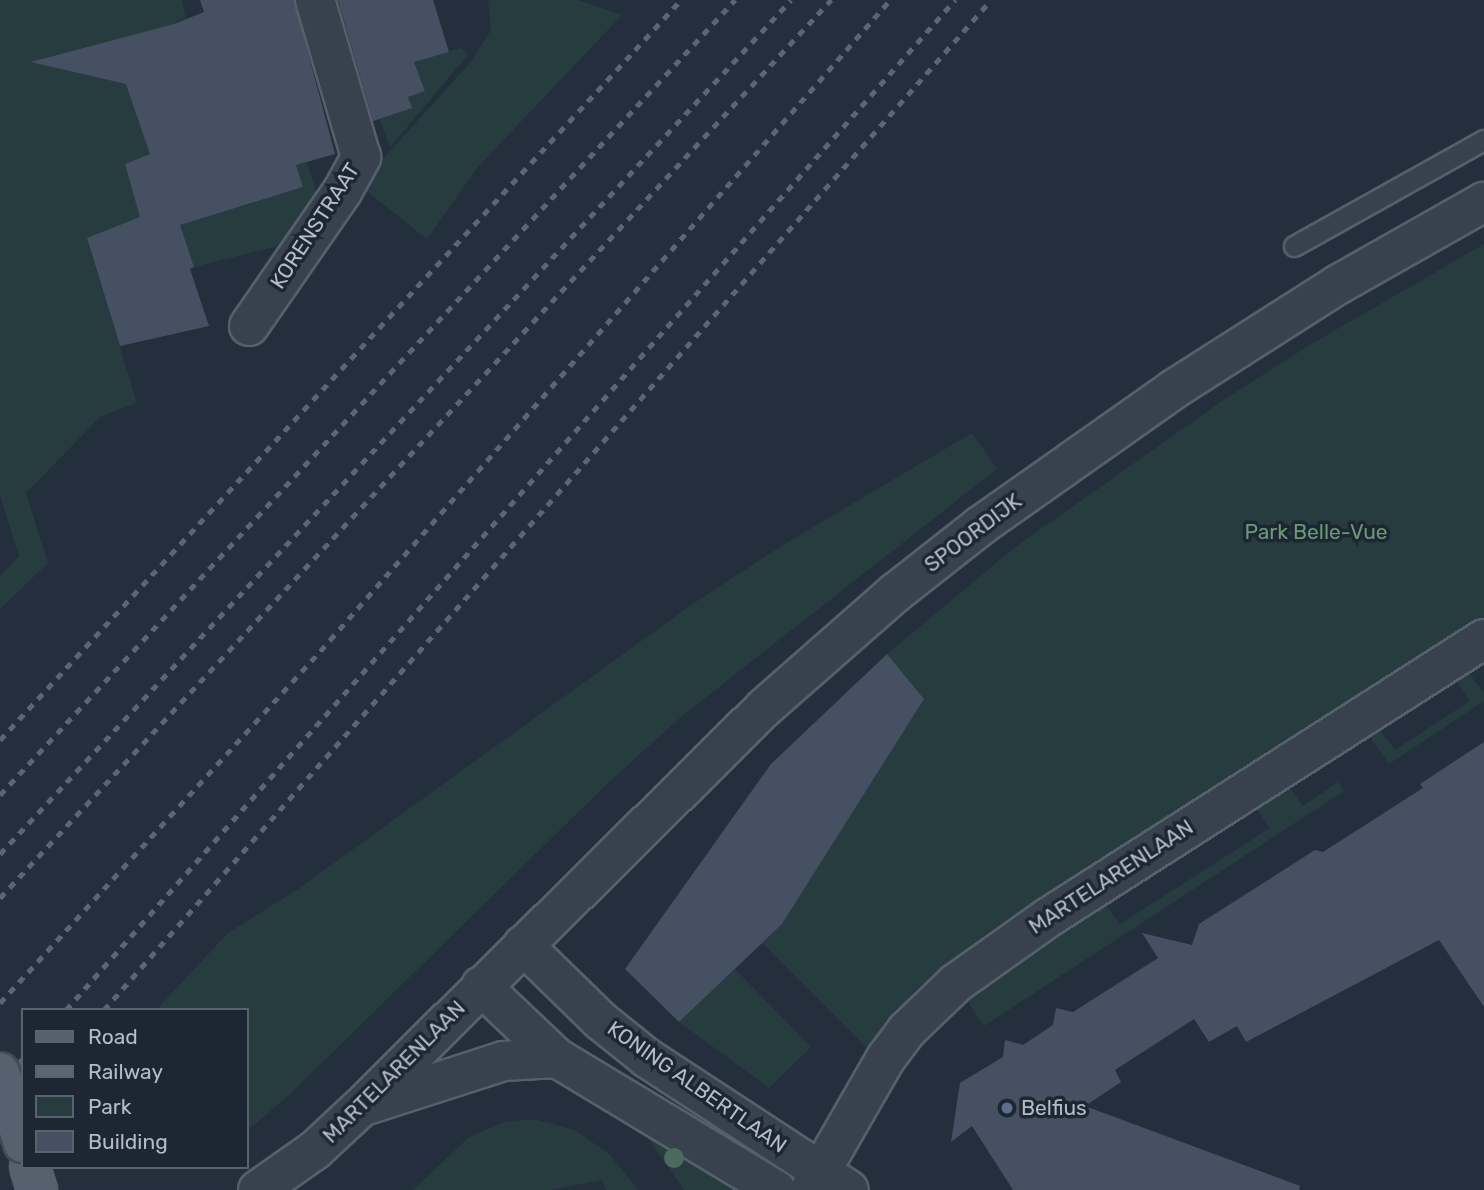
<!DOCTYPE html>
<html>
<head>
<meta charset="utf-8">
<style>
	body { margin:0 }
	#map { position:relative; width:1484px; height:1190px; overflow:hidden; background:#242f3e; font-family:Rubik,sans-serif }
	div>[style] { position:absolute }
	.green>* { inset:0; background:#263c3f }
	.building>* { inset:0; background:#455162 }
	.roads { filter:drop-shadow(2px 0 #565f6c) drop-shadow(-2px 0 #565f6c) drop-shadow(0 2px #565f6c) drop-shadow(0 -2px #565f6c) }
	.service>* { height:19px; margin:-9.5px; padding:0 9.5px; transform-origin:9.5px; border-radius:9.5px; background:#38414e }
	.minor>* { height:38px; margin:-19px; padding:0 19px; transform-origin:19px; border-radius:19px; background:#38414e }
	.tertiary>* { height:38px; margin:-19px; padding:0 19px; transform-origin:19px; border-radius:19px; background:#38414e }
	.primary>* { height:38px; margin:-19px; padding:0 19px; transform-origin:19px; border-radius:19px; background:#56606e }
	.rail>* { height:5px; margin-top:-2.5px; transform-origin:0; background:repeating-linear-gradient(90deg,#5a6575 0 7px,transparent 0 14px) }
	.bridges { filter:drop-shadow(2px 0 #414a57) drop-shadow(-2px 0 #414a57) drop-shadow(0 2px #414a57) drop-shadow(0 -2px #414a57) }
	.primary-bridge>* { height:38px; margin:-19px; padding:0 19px; transform-origin:19px; border-radius:19px; background:#56606e }
	.trees>* { width:20px; height:20px; margin:-10px; border-radius:50%; background:#4b6a5d }
	.dots>* { width:19px; height:19px; translate:-50% -50%; box-sizing:border-box; border:4px solid #1d2633; border-radius:50% }
	span { translate:-50% -50%; white-space:nowrap; text-align:center; line-height:1.15; -webkit-text-stroke:7px #1d2633; paint-order:stroke }
	.street-label { font-size:21px; color:#b4bcc9 }
	.park-label { font-size:21px; color:#6b9a76 }
	.poi-label { font-size:21px; color:#b4bcc9 }
	.left { translate:0 -50%; text-align:left }
	.legend { position:absolute; left:21px; top:1008px; width:228px; height:161px; box-sizing:border-box; background:#1d2633; border:2px solid #59626f; margin:0; padding:9px 12px; list-style:none; font-size:21px; color:#b4bcc9 }
	.legend li { display:flex; align-items:center; gap:14px; height:35px }
	.legend b { width:35px; border:2px solid #59626f }
</style>
</head>
<body>
<div id="map">
	<div class="green">
		<i style="clip-path:polygon(0 0,182px 0,186px 18px,174px 22px,243px 206px,303px 187px,296px 165px,307px 162px,317px 195px,282px 245px,194px 267px,151px 153px,126px 164px,140px 217px,87px 239px,137px 403px,101px 416px,26px 493px,48px 563px,0 609px,0 576px,19px 556px,0 495px)"></i>
		<i style="clip-path:polygon(488px 0,578px 0,622px 15px,478px 167px,427px 239px,359px 185px,471px 62px,491px 30px)"></i>
		<i style="clip-path:polygon(461px 48px,468px 55px,390px 147px,375px 107px,425px 91px,414px 62px)"></i>
		<i style="clip-path:polygon(1484px 244px,1484px 616px,986px 934px,914px 991px,868px 1049px,762px 943px,782px 924px,924px 699px,887px 654px,1014px 548px,1222px 401px,1308px 346px)"></i>
		<i style="clip-path:polygon(972px 433px,997px 469px,682px 716px,608px 783px,289px 1095px,247px 1131px,247px 1010px,156px 1010px,228px 933px,298px 889px,691px 605px,786px 543px)"></i>
		<i style="clip-path:polygon(1468px 672px,1484px 693px,1484px 701px,1389px 764px,1369px 736px,1379px 729px,1395px 750px,1470px 701px,1456px 680px)"></i>
		<i style="clip-path:polygon(1338px 782px,1344px 791px,984px 1026px,968px 1002px,1027px 955px,1105px 903px,1120px 924px,1270px 828px,1257px 809px,1289px 787px,1303px 806px)"></i>
		<i style="clip-path:polygon(735px 969px,811px 1047px,769px 1088px,679px 1022px)"></i>
		<i style="clip-path:polygon(519px 1120px,538px 1120px,575px 1130px,609px 1154px,638px 1190px,606px 1190px,602px 1180px,551px 1190px,413px 1190px,468px 1138px,501px 1123px)"></i>
		<i style="clip-path:polygon(639px 1125px,737px 1190px,684px 1190px)"></i>
	</div>
	<div class="building">
		<i style="clip-path:polygon(200px 0,294px 0,335px 154px,296px 165px,303px 187px,180px 225px,194px 267px,190px 269px,209px 326px,120px 346px,87px 238px,140px 217px,125px 164px,150px 154px,126px 84px,31px 62px,174px 24px,204px 12px)"></i>
		<i style="clip-path:polygon(338px 0,433px 0,449px 52px,414px 62px,425px 91px,408px 97px,412px 108px,373px 121px)"></i>
		<i style="clip-path:polygon(887px 654px,924px 699px,782px 924px,679px 1022px,625px 969px,771px 764px)"></i>
		<i style="clip-path:polygon(1484px 742px,1484px 1007px,1439px 940px,1246px 1042px,1237px 1026px,1209px 1042px,1194px 1019px,1115px 1070px,1121px 1082px,1085px 1106px,1300px 1186px,1299px 1190px,1013px 1190px,972px 1126px,951px 1142px,960px 1083px,1003px 1057px,1005px 1040px,1023px 1045px,1053px 1025px,1056px 1008px,1073px 1012px,1158px 958px,1142px 933px,1192px 945px,1199px 924px,1315px 850px,1323px 852px,1423px 788px,1420px 784px)"></i>
	</div>
	<div class="roads">
		<div class="service">
			<i style="left:1294px;top:246px;width:218px;rotate:-29.2deg"></i>
		</div>
		<div class="minor">
			<i style="left:249px;top:326px;width:165px;rotate:-55.3deg"></i>
			<i style="left:343px;top:190px;width:38px;rotate:-61deg"></i>
			<i style="left:361px;top:157px;width:164px;rotate:-106.3deg"></i>
			<i style="left:810px;top:1190px;width:152px;rotate:-60.1deg"></i>
			<i style="left:886px;top:1058px;width:34px;rotate:-53deg"></i>
			<i style="left:906px;top:1031px;width:69px;rotate:-43.8deg"></i>
			<i style="left:956px;top:983px;width:114px;rotate:-35.4deg"></i>
			<i style="left:1049px;top:917px;width:516px;rotate:-32.58deg"></i>
		</div>
		<div class="tertiary">
			<i style="left:523px;top:945px;width:109px;rotate:44.3deg"></i>
			<i style="left:601px;top:1021px;width:59px;rotate:38.8deg"></i>
			<i style="left:647px;top:1058px;width:241px;rotate:33.2deg"></i>
			<i style="left:481px;top:986px;width:105px;rotate:43.5deg"></i>
			<i style="left:557px;top:1058px;width:256px;rotate:31.1deg"></i>
			<i style="left:367px;top:1105px;width:143px;rotate:-17.9deg"></i>
			<i style="left:503px;top:1061px;width:54px;rotate:-3.2deg"></i>
			<i style="left:258px;top:1190px;width:70px;rotate:-35.1deg"></i>
			<i style="left:315px;top:1150px;width:64px;rotate:-43.1deg"></i>
			<i style="left:362px;top:1106px;width:566px;rotate:-44.71deg"></i>
			<i style="left:764px;top:708px;width:174px;rotate:-41.3deg"></i>
			<i style="left:895px;top:593px;width:108px;rotate:-38.2deg"></i>
			<i style="left:980px;top:526px;width:237px;rotate:-35.2deg"></i>
			<i style="left:1174px;top:389px;width:196px;rotate:-32.5deg"></i>
			<i style="left:1339px;top:284px;width:167px;rotate:-29.5deg"></i>
		</div>
		<div class="primary">
			<i style="left:30px;top:1167px;width:24px;rotate:73deg"></i>
		</div>
	</div>
	<div class="rail">
		<i style="left:0;top:740px;width:1006px;rotate:-47.38deg"></i>
		<i style="left:0;top:795px;width:1083px;rotate:-47.25deg"></i>
		<i style="left:0;top:854px;width:1164px;rotate:-47.19deg"></i>
		<i style="left:0;top:898px;width:1224px;rotate:-47.22deg"></i>
		<i style="left:0;top:1003px;width:491px;rotate:-47.7deg"></i>
		<i style="left:330px;top:640px;width:850px;rotate:-48.81deg"></i>
		<i style="left:66px;top:1010px;width:1346px;rotate:-48.65deg"></i>
		<i style="left:104px;top:1010px;width:1344px;rotate:-48.71deg"></i>
		<i style="left:0;top:1085px;width:35px;rotate:-49deg"></i>
		<i style="left:0;top:1127px;width:34px;rotate:-47deg"></i>
	</div>
	<div class="bridges">
		<div class="primary-bridge">
			<i style="left:0;top:1072px;width:75px;rotate:72.1deg"></i>
		</div>
	</div>
	<div class="trees">
		<i style="left:674px;top:1158px"></i>
	</div>
	<div class="dots">
		<i style="left:1007px;top:1108px;background:#5c6f8a"></i>
	</div>
	<div class="street-label">
		<span style="left:315px;top:226px;rotate:-57deg">KORENSTRAAT</span>
		<span style="left:973px;top:533px;rotate:-37deg">SPOORDIJK</span>
		<span style="left:1111px;top:877px;rotate:-33deg">MARTELARENLAAN</span>
		<span style="left:394px;top:1072px;rotate:-45deg">MARTELARENLAAN</span>
		<span style="left:697px;top:1087px;rotate:35deg">KONING ALBERTLAAN</span>
	</div>
	<div class="park-label">
		<span style="left:1316px;top:532px">Park Belle-Vue</span>
	</div>
	<div class="poi-label">
		<span class="left" style="left:1021px;top:1108px">Belfius</span>
	</div>
	<ul class="legend">
	<li><b style="height:9px;background:#56606e"></b>Road</li>
	<li><b style="height:9px;background:#5a6575"></b>Railway</li>
	<li><b style="height:19px;background:#263c3f"></b>Park</li>
	<li><b style="height:19px;background:#455162"></b>Building</li>
	</ul>
</div>
</body>
</html>
